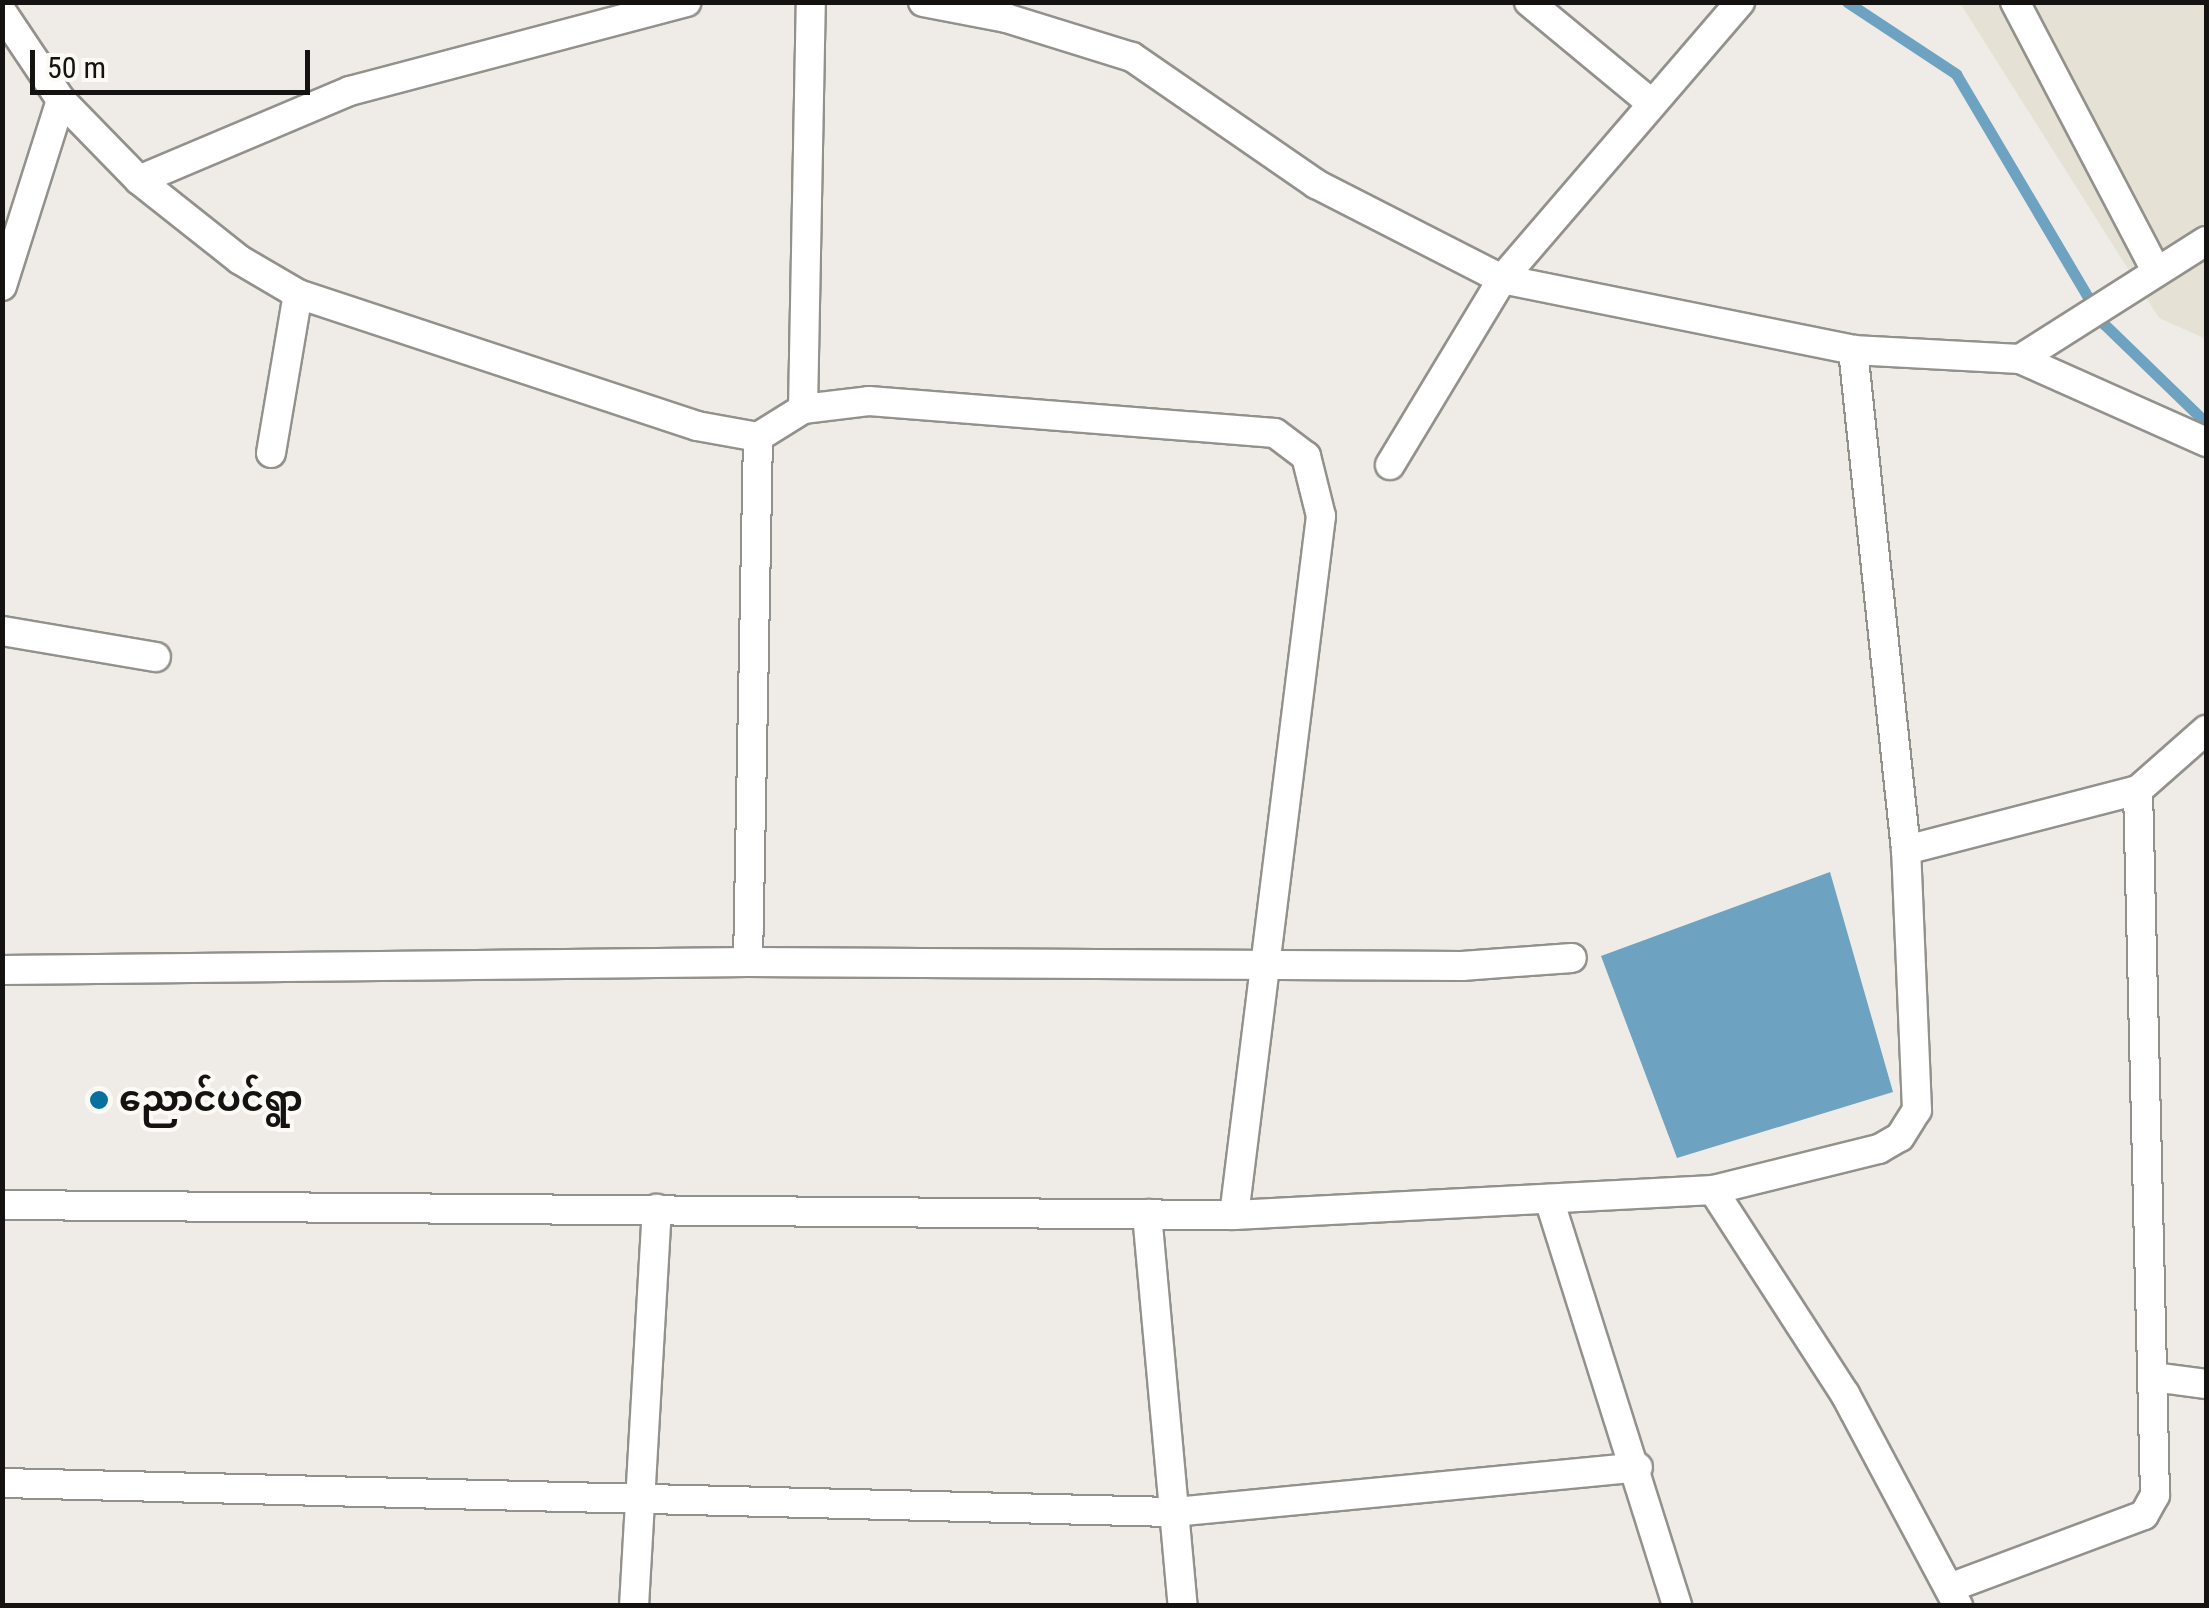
<!DOCTYPE html>
<html>
<head>
<meta charset="utf-8">
<style>
	body { margin:0 }
	#map { position:relative; width:2209px; height:1608px; overflow:hidden; background:#efece7; font-family:"Roboto Condensed","Noto Sans Myanmar",sans-serif }
	div>[style] { position:absolute }
	.built>* { inset:0; background:#e6e1d5 }
	.water>* { inset:0; background:#6da2c0 }
	.stream>* { height:11px; margin:-5.5px; padding:0 5.5px; transform-origin:5.5px; border-radius:5.5px; background:#6da2c0 }
	.roads { filter:drop-shadow(2px 0 #93918c) drop-shadow(-2px 0 #93918c) drop-shadow(0 2px #93918c) drop-shadow(0 -2px #93918c) }
	.minor>* { height:28px; margin:-14px; padding:0 14px; transform-origin:14px; border-radius:14px; background:#fff }
	.dots>* { width:28px; height:28px; translate:-50% -50%; box-sizing:border-box; border:5px solid #fcfaf4; border-radius:50% }
	span { translate:-50% -50%; white-space:nowrap; text-align:center; line-height:1.15; -webkit-text-stroke:8px #fcfaf4; paint-order:stroke }
	.poi-label { font-size:35px; color:#141311; font-weight:700 }
	.left { translate:0 -50%; text-align:left }
	.frame { position:absolute; inset:0; border:5px solid #141311; pointer-events:none }
	.scale { position:absolute; left:30px; top:50px; width:280px; height:45px; box-sizing:border-box; border:5px solid #141311; border-top:0; padding-left:12px; font-size:30px; line-height:35px; white-space:nowrap; color:#141311; -webkit-text-stroke:8px #fcfaf4; paint-order:stroke }
</style>
</head>
<body>
<div id="map">
	<div class="built">
		<i style="clip-path:polygon(1960px 3px,2206px 3px,2206px 339px,2159px 318px)"></i>
	</div>
	<div class="water">
		<i style="clip-path:polygon(1830px 872px,1893px 1092px,1677px 1158px,1601px 956px)"></i>
	</div>
	<div class="stream">
		<i style="left:1847px;top:2px;width:131px;rotate:33.4deg"></i>
		<i style="left:1956px;top:74px;width:291px;rotate:59.4deg"></i>
		<i style="left:2104px;top:324px;width:142px;rotate:44.1deg"></i>
	</div>
	<div class="roads">
		<div class="minor">
			<i style="left:923px;top:2px;width:85px;rotate:10.9deg"></i>
			<i style="left:1006px;top:18px;width:132px;rotate:17.2deg"></i>
			<i style="left:1132px;top:57px;width:224px;rotate:34.6deg"></i>
			<i style="left:1316px;top:184px;width:209px;rotate:27.1deg"></i>
			<i style="left:1502px;top:279px;width:358px;rotate:11.4deg"></i>
			<i style="left:1853px;top:350px;width:167px;rotate:3.1deg"></i>
			<i style="left:2020px;top:359px;width:204px;rotate:24deg"></i>
			<i style="left:1529px;top:2px;width:157px;rotate:39.6deg"></i>
			<i style="left:2015px;top:2px;width:301px;rotate:62.3deg"></i>
			<i style="left:2px;top:12px;width:106px;rotate:56.2deg"></i>
			<i style="left:61px;top:100px;width:112px;rotate:45.7deg"></i>
			<i style="left:139px;top:180px;width:129px;rotate:38.4deg"></i>
			<i style="left:240px;top:260px;width:67px;rotate:30.4deg"></i>
			<i style="left:298px;top:294px;width:420px;rotate:18.3deg"></i>
			<i style="left:697px;top:426px;width:62px;rotate:10.2deg"></i>
			<i style="left:758px;top:437px;width:53px;rotate:-31.9deg"></i>
			<i style="left:803px;top:409px;width:66px;rotate:-6.9deg"></i>
			<i style="left:869px;top:401px;width:407px;rotate:4.5deg"></i>
			<i style="left:1275px;top:433px;width:39px;rotate:37deg"></i>
			<i style="left:1306px;top:456px;width:62px;rotate:76deg"></i>
			<i style="left:1321px;top:516px;width:704px;rotate:97.09deg"></i>
			<i style="left:139px;top:180px;width:229px;rotate:-22.9deg"></i>
			<i style="left:350px;top:91px;width:348px;rotate:-14.8deg"></i>
			<i style="left:2px;top:286px;width:195px;rotate:-72.4deg"></i>
			<i style="left:2020px;top:359px;width:220px;rotate:-32.4deg"></i>
			<i style="left:803px;top:409px;width:407px;rotate:-88.9deg"></i>
			<i style="left:271px;top:453px;width:161px;rotate:-80.4deg"></i>
			<i style="left:1390px;top:465px;width:217px;rotate:-58.9deg"></i>
			<i style="left:1502px;top:279px;width:365px;rotate:-49.3deg"></i>
			<i style="left:2px;top:631px;width:156px;rotate:9.6deg"></i>
			<i style="left:1906px;top:850px;width:240px;rotate:-14.5deg"></i>
			<i style="left:2138px;top:790px;width:91px;rotate:-41.4deg"></i>
			<i style="left:748px;top:962px;width:525px;rotate:-88.91deg"></i>
			<i style="left:2px;top:970px;width:746px;rotate:-0.61deg"></i>
			<i style="left:748px;top:962px;width:714px;rotate:0.32deg"></i>
			<i style="left:1462px;top:966px;width:110px;rotate:-4.2deg"></i>
			<i style="left:1713px;top:1190px;width:243px;rotate:57.1deg"></i>
			<i style="left:1845px;top:1394px;width:240px;rotate:61.9deg"></i>
			<i style="left:1549px;top:1199px;width:427px;rotate:72.5deg"></i>
			<i style="left:2px;top:1205px;width:1232px;rotate:0.47deg"></i>
			<i style="left:1234px;top:1215px;width:480px;rotate:-3deg"></i>
			<i style="left:1713px;top:1190px;width:171px;rotate:-13.9deg"></i>
			<i style="left:1879px;top:1149px;width:24px;rotate:-30deg"></i>
			<i style="left:1900px;top:1137px;width:32px;rotate:-58deg"></i>
			<i style="left:1917px;top:1110px;width:260px;rotate:-92.4deg"></i>
			<i style="left:1906px;top:850px;width:503px;rotate:-96.05deg"></i>
			<i style="left:1147px;top:1214px;width:394px;rotate:84.8deg"></i>
			<i style="left:2153px;top:1377px;width:53px;rotate:7.5deg"></i>
			<i style="left:2px;top:1483px;width:1172px;rotate:1.42deg"></i>
			<i style="left:1174px;top:1512px;width:466px;rotate:-5.5deg"></i>
			<i style="left:1949px;top:1588px;width:208px;rotate:-20.5deg"></i>
			<i style="left:2144px;top:1515px;width:23px;rotate:-61deg"></i>
			<i style="left:2155px;top:1495px;width:705px;rotate:-91.38deg"></i>
			<i style="left:634px;top:1606px;width:398px;rotate:-86.7deg"></i>
		</div>
	</div>
	<div class="dots">
		<i style="left:99px;top:1100px;background:#06719d"></i>
	</div>
	<div class="poi-label">
		<span class="left" style="left:119px;top:1100px">ညောင်ပင်ရွာ</span>
	</div>
	<div class="frame"></div>
	<div class="scale">50 m</div>
</div>
</body>
</html>
